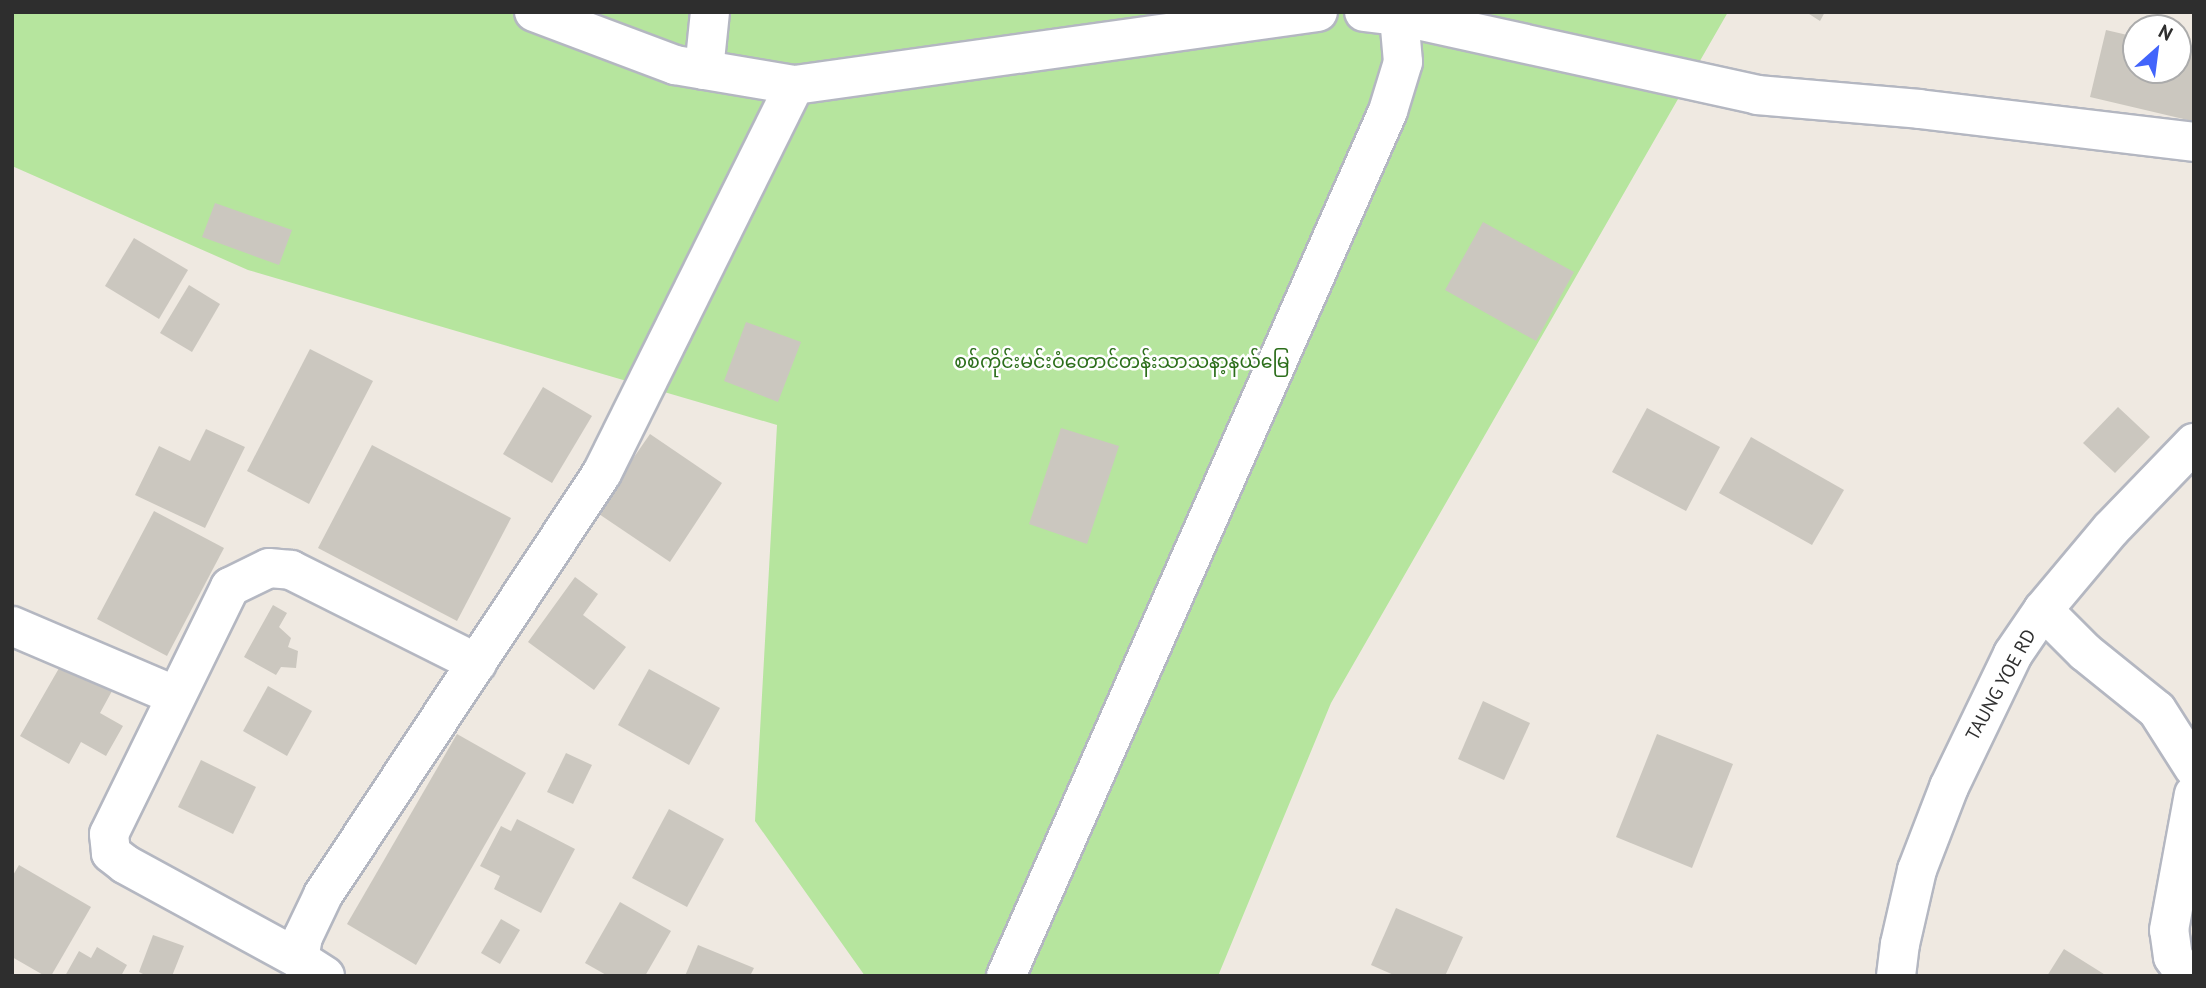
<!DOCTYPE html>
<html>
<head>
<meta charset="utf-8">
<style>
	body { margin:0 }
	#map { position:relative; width:2206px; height:988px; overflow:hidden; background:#efe9e1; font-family:"PT Sans","Noto Sans Myanmar",sans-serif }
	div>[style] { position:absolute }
	.green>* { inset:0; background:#b6e59e }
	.building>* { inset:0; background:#cbc7bf }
	.roads { filter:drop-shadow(2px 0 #b4b7c1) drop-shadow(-2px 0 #b4b7c1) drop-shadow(0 2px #b4b7c1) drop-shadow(0 -2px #b4b7c1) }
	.minor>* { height:38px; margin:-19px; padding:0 19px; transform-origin:19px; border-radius:19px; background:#fff }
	span { translate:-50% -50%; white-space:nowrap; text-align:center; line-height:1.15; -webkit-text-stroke:5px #fff; paint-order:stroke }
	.park-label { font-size:19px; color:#2c6e1b }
	.street-label { font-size:19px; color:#2e2e2e }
	.frame { position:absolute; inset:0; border:14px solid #2e2e2e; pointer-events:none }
	.north { position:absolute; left:2122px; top:14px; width:70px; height:70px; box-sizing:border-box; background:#fff; border:2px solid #ababab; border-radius:50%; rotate:28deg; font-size:19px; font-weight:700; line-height:28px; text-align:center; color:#2e2e2e }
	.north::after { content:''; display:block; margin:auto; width:24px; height:32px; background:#4264fb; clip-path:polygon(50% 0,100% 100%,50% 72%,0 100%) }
</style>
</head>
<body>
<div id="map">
	<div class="green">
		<i style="clip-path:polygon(12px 12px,1728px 12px,1331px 703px,1218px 976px,865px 976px,755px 821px,777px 425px,248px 270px,12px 166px)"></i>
	</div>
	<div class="building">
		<i style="clip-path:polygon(1806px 12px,1825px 12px,1820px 21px)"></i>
		<i style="clip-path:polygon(2106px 30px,2136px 37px,2136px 70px,2178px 70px,2178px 46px,2194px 50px,2192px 121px,2090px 97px)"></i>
		<i style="clip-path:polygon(215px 203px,292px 230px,279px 265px,202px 237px)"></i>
		<i style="clip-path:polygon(1483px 222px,1574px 272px,1536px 341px,1445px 290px)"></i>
		<i style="clip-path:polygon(134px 238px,188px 270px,159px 319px,105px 286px)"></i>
		<i style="clip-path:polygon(189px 285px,220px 304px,192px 352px,160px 333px)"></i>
		<i style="clip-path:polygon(746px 322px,801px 342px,778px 402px,724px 381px)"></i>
		<i style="clip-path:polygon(310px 349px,373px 381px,309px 504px,247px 471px)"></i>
		<i style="clip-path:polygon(543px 387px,592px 416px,552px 483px,503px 454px)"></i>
		<i style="clip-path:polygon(2118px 407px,2150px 437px,2115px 473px,2083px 443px)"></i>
		<i style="clip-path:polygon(1647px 408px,1720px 447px,1686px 511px,1612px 472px)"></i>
		<i style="clip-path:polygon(1061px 428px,1119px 446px,1087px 544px,1029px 524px)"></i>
		<i style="clip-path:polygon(206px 429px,245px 447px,205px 528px,135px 495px,159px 446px,190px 461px)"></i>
		<i style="clip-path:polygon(650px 434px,722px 483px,670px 562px,596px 512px)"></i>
		<i style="clip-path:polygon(1751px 437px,1844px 490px,1812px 545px,1719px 493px)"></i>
		<i style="clip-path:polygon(372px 445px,511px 518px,457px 621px,318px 548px)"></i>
		<i style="clip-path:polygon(154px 511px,224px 548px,167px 656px,97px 619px)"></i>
		<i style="clip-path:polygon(575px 577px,598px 594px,583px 615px,626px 647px,594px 690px,528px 642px)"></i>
		<i style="clip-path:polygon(273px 605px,287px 613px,279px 627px,291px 638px,288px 647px,298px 651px,296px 668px,281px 667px,276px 675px,244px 657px)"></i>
		<i style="clip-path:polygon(62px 663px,112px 691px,100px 713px,123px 726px,106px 756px,81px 742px,69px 764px,20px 736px)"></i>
		<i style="clip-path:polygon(649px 669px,720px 708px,689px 765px,618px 725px)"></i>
		<i style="clip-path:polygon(268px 686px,312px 711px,287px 756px,243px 731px)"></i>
		<i style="clip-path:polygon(1483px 701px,1530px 723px,1504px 780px,1458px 759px)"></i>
		<i style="clip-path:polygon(457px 734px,526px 773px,416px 965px,347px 924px)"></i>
		<i style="clip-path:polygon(1657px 734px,1733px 764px,1692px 868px,1616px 837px)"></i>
		<i style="clip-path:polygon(566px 753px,592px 765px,573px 804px,547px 792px)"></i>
		<i style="clip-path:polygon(201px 760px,256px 787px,233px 834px,178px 807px)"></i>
		<i style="clip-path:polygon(669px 809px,724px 839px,687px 907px,632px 878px)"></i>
		<i style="clip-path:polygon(517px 819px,575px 849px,541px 913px,494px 889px,500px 876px,480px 866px,501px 826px,511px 831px)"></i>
		<i style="clip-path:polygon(19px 865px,91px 907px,51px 976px,45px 976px,12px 957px,12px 877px)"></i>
		<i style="clip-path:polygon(620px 902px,671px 931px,645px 976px,608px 976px,585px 963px)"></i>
		<i style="clip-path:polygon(1396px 908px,1463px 937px,1445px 976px,1396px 976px,1371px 965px)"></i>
		<i style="clip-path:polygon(501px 919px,520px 930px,500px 964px,481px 953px)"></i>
		<i style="clip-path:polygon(153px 935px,184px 946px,172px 976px,147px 976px,139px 972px)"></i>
		<i style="clip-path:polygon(698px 945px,754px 968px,750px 976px,685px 976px)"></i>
		<i style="clip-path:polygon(97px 947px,127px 965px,121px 976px,65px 976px,79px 951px,91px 958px)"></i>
		<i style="clip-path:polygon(2064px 949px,2107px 976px,2047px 976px)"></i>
	</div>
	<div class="roads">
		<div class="minor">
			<i style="left:534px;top:12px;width:151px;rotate:20.6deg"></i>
			<i style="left:675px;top:65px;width:122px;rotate:9.5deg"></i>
			<i style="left:795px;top:85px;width:528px;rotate:-7.95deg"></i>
			<i style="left:1364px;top:12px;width:35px;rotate:7deg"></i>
			<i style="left:1399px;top:16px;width:367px;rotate:12.4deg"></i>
			<i style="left:1757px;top:95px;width:163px;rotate:4.9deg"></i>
			<i style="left:1919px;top:109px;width:277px;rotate:6.8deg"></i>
			<i style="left:704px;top:70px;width:58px;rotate:-84.1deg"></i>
			<i style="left:2043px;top:610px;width:59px;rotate:45deg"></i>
			<i style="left:2085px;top:652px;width:92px;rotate:38.9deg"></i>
			<i style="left:2157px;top:710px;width:69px;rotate:57.5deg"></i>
			<i style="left:12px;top:626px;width:178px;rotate:23.1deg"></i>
			<i style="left:299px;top:959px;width:198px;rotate:-151.4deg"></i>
			<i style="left:125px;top:864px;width:18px;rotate:-142deg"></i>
			<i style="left:111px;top:853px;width:19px;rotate:-96deg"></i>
			<i style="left:109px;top:834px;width:275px;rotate:-63.9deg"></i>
			<i style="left:230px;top:587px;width:43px;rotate:-26deg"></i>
			<i style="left:269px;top:568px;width:22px;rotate:5deg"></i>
			<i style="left:291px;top:570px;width:208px;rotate:26.6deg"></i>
			<i style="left:325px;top:976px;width:31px;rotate:-147deg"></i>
			<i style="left:299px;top:959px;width:22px;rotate:-80deg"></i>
			<i style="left:303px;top:937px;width:47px;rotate:-64.5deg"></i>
			<i style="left:323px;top:895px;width:506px;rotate:-56.53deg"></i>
			<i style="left:602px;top:473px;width:433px;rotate:-63.6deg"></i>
			<i style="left:1006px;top:976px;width:946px;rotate:-66.17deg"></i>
			<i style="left:1388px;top:111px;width:51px;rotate:-73deg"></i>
			<i style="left:1403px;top:62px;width:46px;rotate:-95deg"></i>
			<i style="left:1896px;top:976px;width:32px;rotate:-83deg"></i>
			<i style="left:1900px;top:944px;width:76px;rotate:-77.1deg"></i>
			<i style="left:1917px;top:870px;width:89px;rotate:-68.9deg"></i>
			<i style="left:1949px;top:787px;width:148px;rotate:-64.3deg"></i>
			<i style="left:2013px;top:654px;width:53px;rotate:-55.7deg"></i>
			<i style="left:2043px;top:610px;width:106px;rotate:-50deg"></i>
			<i style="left:2111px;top:529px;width:120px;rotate:-46deg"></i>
			<i style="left:2186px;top:976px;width:23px;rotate:-124deg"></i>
			<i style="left:2173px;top:957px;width:27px;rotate:-98deg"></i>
			<i style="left:2169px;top:930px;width:138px;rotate:-79.6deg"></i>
		</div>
	</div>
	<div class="park-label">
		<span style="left:1122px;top:362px">စစ်ကိုင်းမင်းဝံတောင်တန်းသာသနာ့နယ်မြေ</span>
	</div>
	<div class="street-label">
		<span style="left:2001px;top:685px;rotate:-61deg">TAUNG YOE RD</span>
	</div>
	<div class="frame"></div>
	<div class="north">N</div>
</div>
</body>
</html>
